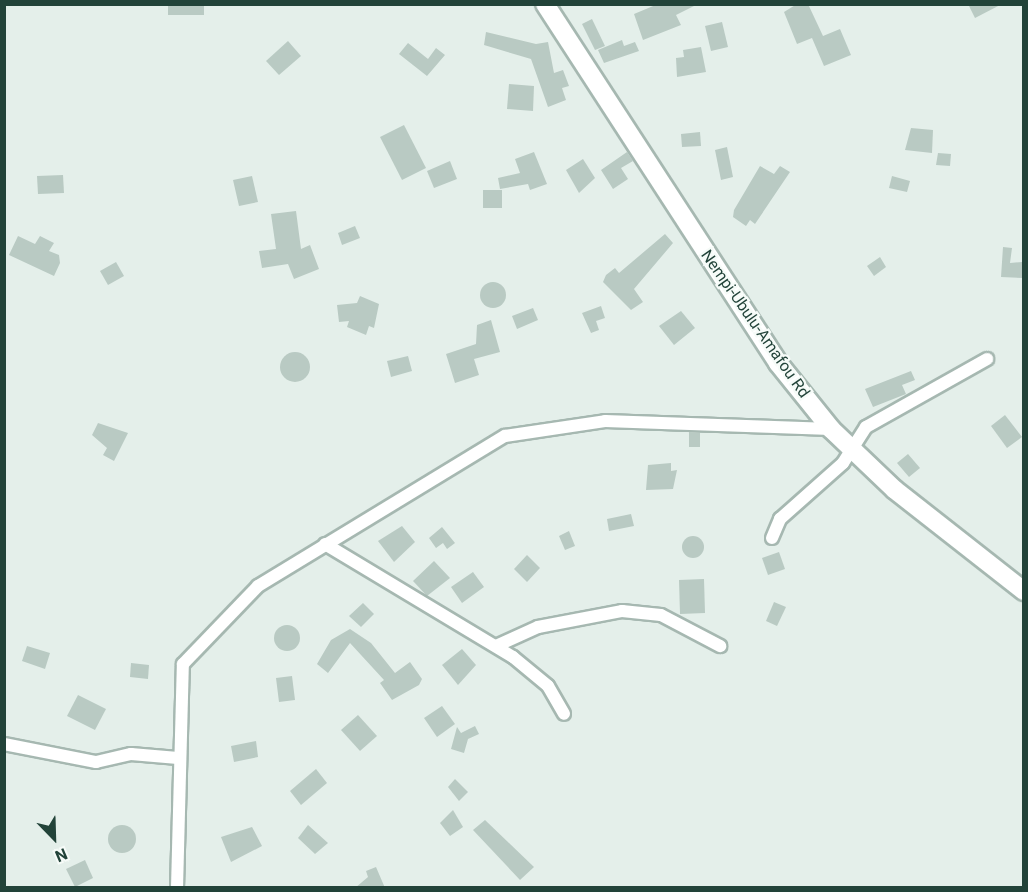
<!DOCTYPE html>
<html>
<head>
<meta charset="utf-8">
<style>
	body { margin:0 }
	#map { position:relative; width:1028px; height:892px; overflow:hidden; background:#e4efea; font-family:Roboto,sans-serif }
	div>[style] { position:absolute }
	.building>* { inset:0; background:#b9cac3 }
	.round { border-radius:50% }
	.roads { filter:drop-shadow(2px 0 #a6b8b1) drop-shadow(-2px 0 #a6b8b1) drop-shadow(0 2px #a6b8b1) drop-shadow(0 -2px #a6b8b1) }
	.street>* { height:12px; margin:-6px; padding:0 6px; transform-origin:6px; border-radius:6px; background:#fff }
	.secondary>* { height:18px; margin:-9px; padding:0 9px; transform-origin:9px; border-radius:9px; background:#fff }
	span { translate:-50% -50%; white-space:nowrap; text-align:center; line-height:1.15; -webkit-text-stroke:4.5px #f6fbf8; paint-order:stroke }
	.street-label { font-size:16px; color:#224339 }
	.frame { position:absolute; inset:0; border:6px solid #224339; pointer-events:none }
	.north { position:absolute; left:24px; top:808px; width:60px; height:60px; -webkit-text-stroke:4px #f6fbf8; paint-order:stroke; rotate:157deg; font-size:16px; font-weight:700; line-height:24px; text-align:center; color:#224339 }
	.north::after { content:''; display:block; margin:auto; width:21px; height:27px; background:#224339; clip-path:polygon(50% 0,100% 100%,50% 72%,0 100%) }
</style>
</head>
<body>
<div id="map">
	<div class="building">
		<i style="clip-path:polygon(168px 4px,204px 4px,204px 15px,168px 15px)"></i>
		<i style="clip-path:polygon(698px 4px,676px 15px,681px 25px,643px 40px,634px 14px,658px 4px)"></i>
		<i style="clip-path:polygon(797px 4px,808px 4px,823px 36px,840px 29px,851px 55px,824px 66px,812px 38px,797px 44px,784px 12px)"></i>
		<i style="clip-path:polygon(968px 4px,1002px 4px,975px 18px)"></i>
		<i style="clip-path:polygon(592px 19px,605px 46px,595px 50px,582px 24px)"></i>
		<i style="clip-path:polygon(722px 22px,728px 47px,711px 51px,705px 26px)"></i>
		<i style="clip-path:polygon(486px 32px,536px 44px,548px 42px,554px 73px,563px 70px,569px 86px,562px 88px,566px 100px,548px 107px,531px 59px,484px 45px)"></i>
		<i style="clip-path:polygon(622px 40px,624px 46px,635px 42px,639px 51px,604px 63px,598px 50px)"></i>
		<i style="clip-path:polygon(288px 41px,301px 56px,279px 75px,266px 61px)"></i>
		<i style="clip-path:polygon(408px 43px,428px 59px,436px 48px,445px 55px,427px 76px,399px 54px)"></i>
		<i style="clip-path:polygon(701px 47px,706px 72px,677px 77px,676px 58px,684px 57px,683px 50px)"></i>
		<i style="clip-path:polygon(509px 84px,534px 86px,533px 111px,507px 109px)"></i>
		<i style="clip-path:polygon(404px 125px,426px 168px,402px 180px,380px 137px)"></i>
		<i style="clip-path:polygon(911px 128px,933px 130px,932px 153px,905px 150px)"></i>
		<i style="clip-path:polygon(700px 132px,701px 146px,682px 147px,681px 134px)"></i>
		<i style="clip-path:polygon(727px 147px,733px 177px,721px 180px,715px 150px)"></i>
		<i style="clip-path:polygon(534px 152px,547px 184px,530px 190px,528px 184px,500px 189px,498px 178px,520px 173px,515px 159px)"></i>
		<i style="clip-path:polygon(627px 152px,633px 161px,621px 168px,628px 179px,613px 189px,601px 170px)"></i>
		<i style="clip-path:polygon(938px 153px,951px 154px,950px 166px,936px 165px)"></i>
		<i style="clip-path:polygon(583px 159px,595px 178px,579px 193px,566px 170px)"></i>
		<i style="clip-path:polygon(450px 161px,457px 179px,434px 188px,427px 171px)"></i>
		<i style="clip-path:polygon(760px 166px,774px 174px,780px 166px,790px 172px,755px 224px,750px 220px,746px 226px,733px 217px,734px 210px)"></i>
		<i style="clip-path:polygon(63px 175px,64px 193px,38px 194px,37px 176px)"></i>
		<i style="clip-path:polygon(252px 176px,258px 202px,239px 206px,233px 180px)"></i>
		<i style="clip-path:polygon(892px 176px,910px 181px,907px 192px,889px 188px)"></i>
		<i style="clip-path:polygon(483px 190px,502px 190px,502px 208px,483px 208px)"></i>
		<i style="clip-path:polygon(296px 211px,301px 249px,310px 245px,319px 269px,294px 279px,288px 264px,262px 268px,259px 251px,276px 249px,271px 214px)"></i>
		<i style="clip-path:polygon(355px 226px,360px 238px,342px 245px,338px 233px)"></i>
		<i style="clip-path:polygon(665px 234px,673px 243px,634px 289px,643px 302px,631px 310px,603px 282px,606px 275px,615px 268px,619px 273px)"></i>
		<i style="clip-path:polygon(18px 236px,35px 244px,40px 236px,54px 243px,49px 251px,59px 255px,60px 263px,54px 276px,9px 255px)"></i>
		<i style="clip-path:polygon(1003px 247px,1012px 248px,1010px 263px,1022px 262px,1023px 278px,1001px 277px)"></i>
		<i style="clip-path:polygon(880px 257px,886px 267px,874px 276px,867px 266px)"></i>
		<i style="clip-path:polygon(116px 262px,124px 276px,108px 285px,100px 271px)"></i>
		<i class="round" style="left:480px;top:282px;width:26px;height:26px"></i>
		<i style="clip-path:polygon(360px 296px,379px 304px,374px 328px,369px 326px,366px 335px,347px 327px,349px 321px,339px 322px,337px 305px,357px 303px)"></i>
		<i style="clip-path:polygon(601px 306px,605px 318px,596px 321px,599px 330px,591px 333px,582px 313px)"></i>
		<i style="clip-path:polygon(533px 308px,538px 320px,517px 329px,512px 316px)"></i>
		<i style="clip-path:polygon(681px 311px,695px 328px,674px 345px,659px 326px)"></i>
		<i style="clip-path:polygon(491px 320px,500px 352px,474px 359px,479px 375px,455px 383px,446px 354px,476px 344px,477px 325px)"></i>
		<i class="round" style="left:280px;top:352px;width:30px;height:30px"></i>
		<i style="clip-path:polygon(408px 356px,412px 371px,391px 377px,387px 361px)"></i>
		<i style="clip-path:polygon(911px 371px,915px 380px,902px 385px,906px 394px,873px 407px,865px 389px)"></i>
		<i style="clip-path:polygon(1005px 415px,1022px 437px,1007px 448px,991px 426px)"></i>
		<i style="clip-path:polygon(98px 423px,128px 433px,114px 461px,103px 455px,107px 448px,92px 435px)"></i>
		<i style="clip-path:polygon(689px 432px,700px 433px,700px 447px,689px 447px)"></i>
		<i style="clip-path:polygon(908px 454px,920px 468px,909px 477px,897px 463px)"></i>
		<i style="clip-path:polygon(671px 463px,671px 471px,677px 470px,673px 489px,646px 490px,648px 465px)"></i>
		<i style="clip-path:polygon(631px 514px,634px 526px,609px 531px,607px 519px)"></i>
		<i style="clip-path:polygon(402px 526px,415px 542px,394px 562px,378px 541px)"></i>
		<i style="clip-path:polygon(442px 527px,455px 543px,447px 549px,443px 543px,436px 548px,429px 538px)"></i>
		<i style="clip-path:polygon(569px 531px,575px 546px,565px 550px,559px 536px)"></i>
		<i class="round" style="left:682px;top:536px;width:22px;height:22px"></i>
		<i style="clip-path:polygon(779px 552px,785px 569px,768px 575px,762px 558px)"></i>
		<i style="clip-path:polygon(527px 555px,540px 568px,527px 582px,514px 569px)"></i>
		<i style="clip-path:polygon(434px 561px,450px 578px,427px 596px,413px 581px)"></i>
		<i style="clip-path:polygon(473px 572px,484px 587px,462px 603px,451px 587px)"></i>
		<i style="clip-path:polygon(704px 579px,705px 613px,680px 614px,679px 580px)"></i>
		<i style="clip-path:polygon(774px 602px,786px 607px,777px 626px,766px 621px)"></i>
		<i style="clip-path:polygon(363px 603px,374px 614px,361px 627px,349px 616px)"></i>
		<i class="round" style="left:274px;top:625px;width:26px;height:26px"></i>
		<i style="clip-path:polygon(350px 629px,371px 643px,395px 673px,410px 662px,422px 679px,419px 685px,392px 700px,380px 683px,384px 680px,350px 643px,328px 673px,317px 664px,331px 640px)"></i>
		<i style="clip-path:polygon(27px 646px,50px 653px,45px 669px,22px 661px)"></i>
		<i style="clip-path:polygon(462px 649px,476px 665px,458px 685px,442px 665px)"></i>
		<i style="clip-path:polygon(131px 663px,149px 665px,148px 679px,130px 677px)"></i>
		<i style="clip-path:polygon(292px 676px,295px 700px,279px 702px,276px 678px)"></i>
		<i style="clip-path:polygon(78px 695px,106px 709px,95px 730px,67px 716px)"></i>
		<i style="clip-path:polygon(442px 706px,455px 724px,437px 737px,424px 718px)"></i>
		<i style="clip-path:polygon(358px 715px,377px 736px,360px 751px,341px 730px)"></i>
		<i style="clip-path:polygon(475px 726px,479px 734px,468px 739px,464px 753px,451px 749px,457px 727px,461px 733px)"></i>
		<i style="clip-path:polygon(256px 741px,258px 757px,234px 762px,231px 746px)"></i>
		<i style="clip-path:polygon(316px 769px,327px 783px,301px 805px,290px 791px)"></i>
		<i style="clip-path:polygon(455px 779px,468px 792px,459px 801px,448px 787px)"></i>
		<i style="clip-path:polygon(453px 810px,463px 827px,450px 836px,440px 823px)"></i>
		<i style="clip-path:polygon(485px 820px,534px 867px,520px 880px,473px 830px)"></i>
		<i style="clip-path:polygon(308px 825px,328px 843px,315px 854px,298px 838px)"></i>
		<i class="round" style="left:108px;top:825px;width:28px;height:28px"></i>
		<i style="clip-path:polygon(252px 827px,262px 846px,231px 862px,221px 837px)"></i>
		<i style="clip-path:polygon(85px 860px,93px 878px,75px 887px,66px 869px)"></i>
		<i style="clip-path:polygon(376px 867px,385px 888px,355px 888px,368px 877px,366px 871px)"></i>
	</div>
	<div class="roads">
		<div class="street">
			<i style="left:772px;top:538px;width:21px;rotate:-67deg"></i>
			<i style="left:780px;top:519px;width:84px;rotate:-41.6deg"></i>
			<i style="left:843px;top:463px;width:43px;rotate:-57.4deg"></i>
			<i style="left:866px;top:427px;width:139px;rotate:-29.3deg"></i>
			<i style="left:325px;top:544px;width:219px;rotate:31deg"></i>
			<i style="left:513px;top:657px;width:45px;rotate:39.6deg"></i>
			<i style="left:548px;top:686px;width:32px;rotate:60deg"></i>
			<i style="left:496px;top:646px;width:46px;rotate:-24.3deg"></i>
			<i style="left:538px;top:627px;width:86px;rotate:-10.8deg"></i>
			<i style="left:622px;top:611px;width:39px;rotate:6deg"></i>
			<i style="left:661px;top:615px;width:67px;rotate:27.7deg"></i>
			<i style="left:4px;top:744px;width:94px;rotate:11.1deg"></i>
			<i style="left:96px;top:762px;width:36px;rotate:-13deg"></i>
			<i style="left:131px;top:754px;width:47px;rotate:4.9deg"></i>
			<i style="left:177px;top:888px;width:224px;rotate:-88.5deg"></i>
			<i style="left:183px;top:664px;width:108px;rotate:-46.1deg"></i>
			<i style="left:258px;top:586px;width:289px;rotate:-31.3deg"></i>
			<i style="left:505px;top:436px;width:101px;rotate:-8.5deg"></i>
			<i style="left:605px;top:421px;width:226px;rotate:2deg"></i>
		</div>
		<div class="secondary">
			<i style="left:545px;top:4px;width:428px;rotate:57deg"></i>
			<i style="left:778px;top:363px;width:85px;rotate:51.2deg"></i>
			<i style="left:831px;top:429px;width:88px;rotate:43.6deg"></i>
			<i style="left:895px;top:490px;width:164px;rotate:38.1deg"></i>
		</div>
	</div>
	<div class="street-label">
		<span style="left:755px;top:324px;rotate:55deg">Nempi-Ubulu-Amafou Rd</span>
	</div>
	<div class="frame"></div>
	<div class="north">N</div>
</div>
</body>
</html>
